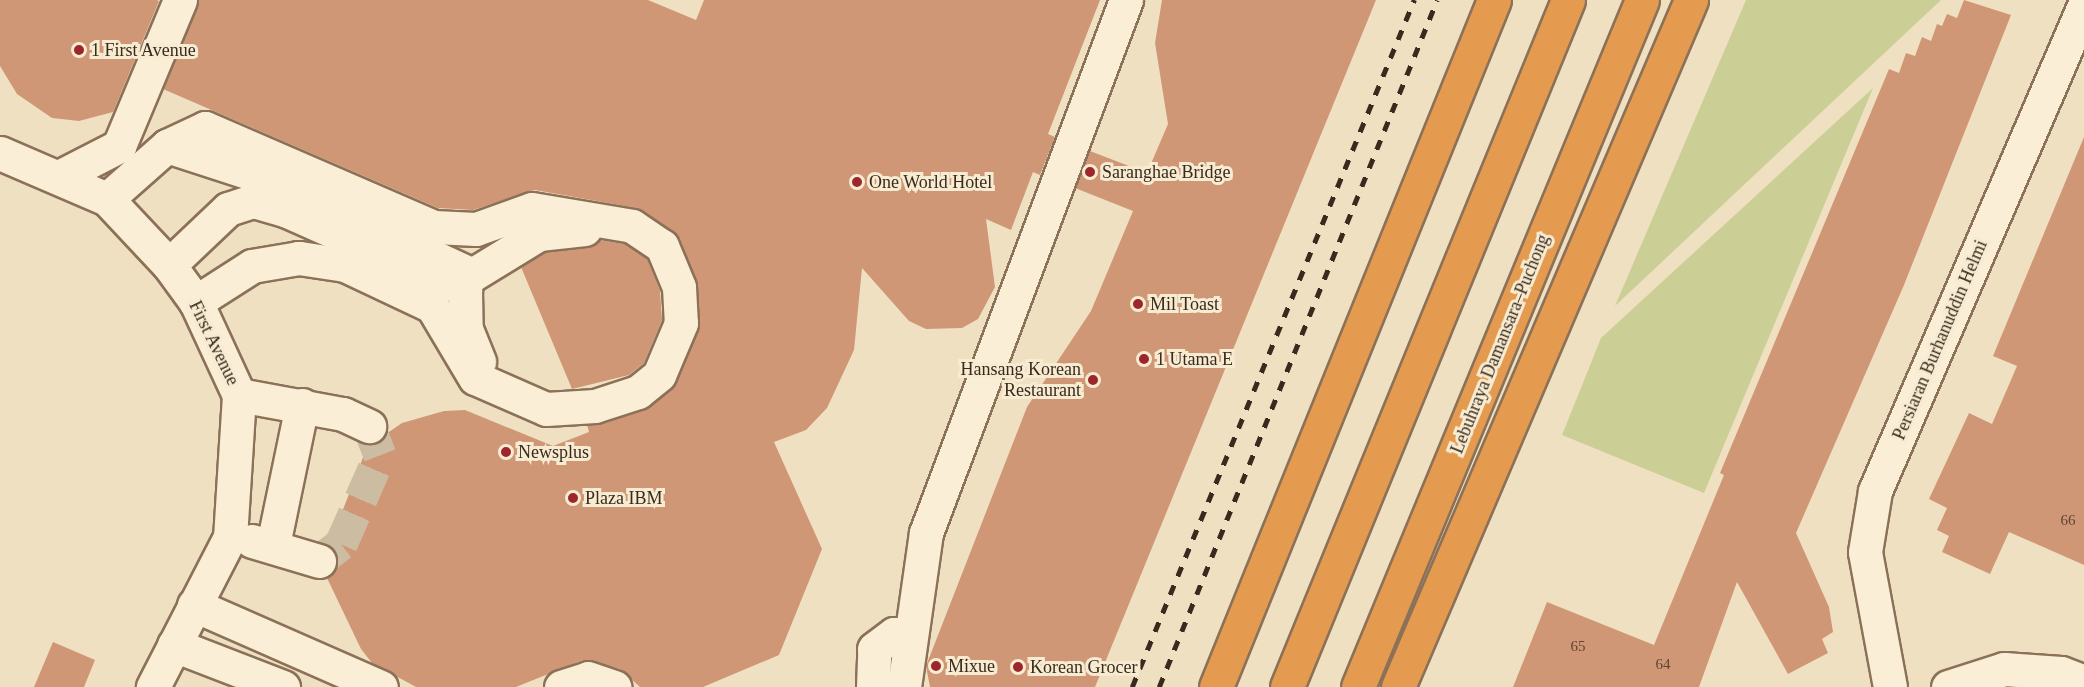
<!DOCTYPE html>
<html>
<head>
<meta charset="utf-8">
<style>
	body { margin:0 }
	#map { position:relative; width:2084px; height:687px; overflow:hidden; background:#f0e0c2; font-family:"Times New Roman",serif }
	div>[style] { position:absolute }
	.green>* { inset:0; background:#cbcf95 }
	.building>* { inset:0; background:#d09776 }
	.minor-tunnel>* { height:33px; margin-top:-16.5px; transform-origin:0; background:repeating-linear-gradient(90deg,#ccbca1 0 33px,transparent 0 49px) }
	.roads { filter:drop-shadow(2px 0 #8b7158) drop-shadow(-2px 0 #8b7158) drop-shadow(0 2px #8b7158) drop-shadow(0 -2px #8b7158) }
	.minor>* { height:33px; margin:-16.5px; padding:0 16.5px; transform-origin:16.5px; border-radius:16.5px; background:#faeed6 }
	.highway>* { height:33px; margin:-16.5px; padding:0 16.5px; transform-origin:16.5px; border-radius:16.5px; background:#e49b4f }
	.rail>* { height:4.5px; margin-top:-2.25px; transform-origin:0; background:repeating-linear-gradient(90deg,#3a2a1d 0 10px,transparent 0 20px) }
	.dots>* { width:16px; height:16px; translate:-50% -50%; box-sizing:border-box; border:3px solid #f7ebd2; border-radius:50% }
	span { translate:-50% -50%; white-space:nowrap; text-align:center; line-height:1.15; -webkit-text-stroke:6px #f7ebd2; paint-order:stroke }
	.number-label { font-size:15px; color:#604533 }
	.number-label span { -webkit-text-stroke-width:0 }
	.poi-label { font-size:18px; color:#3a2a1d }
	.left { translate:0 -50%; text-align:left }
	.right { translate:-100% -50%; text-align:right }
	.street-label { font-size:18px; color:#3a2a1d }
</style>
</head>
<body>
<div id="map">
	<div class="green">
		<i style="clip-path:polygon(1746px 0,1941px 0,1615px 306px)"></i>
		<i style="clip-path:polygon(1873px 88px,1704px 493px,1562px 435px,1601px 338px)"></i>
	</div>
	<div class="building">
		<i style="clip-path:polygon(0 0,157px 0,159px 1px,113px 112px,79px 121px,52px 118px,17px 94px,0 66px)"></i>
		<i style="clip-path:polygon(198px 0,648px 0,696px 20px,704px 0,1100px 0,1048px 134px,1055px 137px,1040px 175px,1033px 172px,1011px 230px,986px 219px,995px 287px,978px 319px,962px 328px,926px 329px,909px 321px,862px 268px,854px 350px,827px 408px,806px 430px,774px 442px,822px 549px,779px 655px,703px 687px,640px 687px,620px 669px,583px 660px,516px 687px,416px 687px,372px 663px,361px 649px,327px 578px,337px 566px,329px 546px,367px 447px,402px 423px,444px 411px,465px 410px,553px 446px,589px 432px,587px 425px,644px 410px,676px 383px,698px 330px,696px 280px,673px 231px,636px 208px,535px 190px,473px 210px,438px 208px,163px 89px)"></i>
		<i style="clip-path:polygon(1162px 0,1376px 0,1095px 687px,930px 687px,926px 666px,1027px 407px,1091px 311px,1133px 211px,1075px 188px,1090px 151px,1147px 173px,1168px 124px,1155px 43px)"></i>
		<i style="clip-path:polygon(1964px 0,2011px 15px,1904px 285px,1796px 533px,1829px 607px,1833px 632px,1822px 639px,1828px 653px,1788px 674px,1737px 582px,1699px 687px,1513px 687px,1547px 602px,1654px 645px,1724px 475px,1720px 473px,1889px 69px,1899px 73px,1906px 53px,1915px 56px,1922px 37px,1931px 41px,1937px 24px,1942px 26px,1947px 14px,1957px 18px)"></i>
		<i style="clip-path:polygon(2084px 137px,2084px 565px,2009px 532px,1990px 574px,1942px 552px,1949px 536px,1937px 530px,1947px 508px,1929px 499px,1969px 413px,1992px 424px,2017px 366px,1993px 356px)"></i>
		<i style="clip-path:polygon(600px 240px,625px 244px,647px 258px,660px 291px,662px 320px,644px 363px,629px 375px,572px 389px,521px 267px,545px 252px,587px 248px)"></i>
		<i style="clip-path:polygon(53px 642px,95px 660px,84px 687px,34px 687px)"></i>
	</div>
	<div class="minor-tunnel">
		<i style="left:319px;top:561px;width:28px;rotate:-38deg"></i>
		<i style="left:341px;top:544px;width:97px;rotate:-66.3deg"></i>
		<i style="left:380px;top:455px;width:31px;rotate:-111deg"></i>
	</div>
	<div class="roads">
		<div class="minor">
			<i style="left:167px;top:146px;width:94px;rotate:18deg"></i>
			<i style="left:256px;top:175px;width:238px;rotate:24.8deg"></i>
			<i style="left:472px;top:275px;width:79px;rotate:-31.5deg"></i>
			<i style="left:539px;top:234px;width:46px;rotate:-6.2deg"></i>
			<i style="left:0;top:153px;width:116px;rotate:23.3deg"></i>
			<i style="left:107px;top:199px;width:91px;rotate:46.8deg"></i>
			<i style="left:169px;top:265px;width:46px;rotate:53.9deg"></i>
			<i style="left:196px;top:302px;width:102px;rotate:65.2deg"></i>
			<i style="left:239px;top:395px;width:142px;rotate:93.6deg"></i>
			<i style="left:230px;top:537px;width:169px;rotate:117.2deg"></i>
			<i style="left:59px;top:177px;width:68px;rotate:-27.3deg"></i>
			<i style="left:119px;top:146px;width:158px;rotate:-67.3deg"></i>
			<i style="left:107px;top:199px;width:80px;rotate:-41.5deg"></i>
			<i style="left:167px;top:146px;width:42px;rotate:-25.3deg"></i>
			<i style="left:205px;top:128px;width:249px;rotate:23.4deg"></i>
			<i style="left:434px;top:227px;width:42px;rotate:2.7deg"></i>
			<i style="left:476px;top:229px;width:59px;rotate:-19.7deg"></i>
			<i style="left:532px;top:209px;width:101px;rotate:9.6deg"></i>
			<i style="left:632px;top:226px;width:36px;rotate:34deg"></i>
			<i style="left:662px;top:246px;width:44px;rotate:67.5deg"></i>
			<i style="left:679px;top:287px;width:36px;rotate:87deg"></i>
			<i style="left:681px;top:323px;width:56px;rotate:112.9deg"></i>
			<i style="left:659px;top:375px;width:27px;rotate:141deg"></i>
			<i style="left:638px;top:392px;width:45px;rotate:162deg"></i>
			<i style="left:595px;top:406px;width:49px;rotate:176.5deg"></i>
			<i style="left:546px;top:409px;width:77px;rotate:-156.4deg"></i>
			<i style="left:475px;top:378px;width:84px;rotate:-120.8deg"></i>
			<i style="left:432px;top:306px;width:96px;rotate:-154.8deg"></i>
			<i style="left:345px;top:265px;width:47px;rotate:-171.3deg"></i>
			<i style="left:299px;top:258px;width:48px;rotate:170.3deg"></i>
			<i style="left:252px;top:266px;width:67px;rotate:147.3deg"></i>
			<i style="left:169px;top:265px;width:81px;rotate:-43.5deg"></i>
			<i style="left:228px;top:209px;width:26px;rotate:-18deg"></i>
			<i style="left:253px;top:201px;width:35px;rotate:16deg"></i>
			<i style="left:287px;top:211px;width:195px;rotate:23.9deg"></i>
			<i style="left:465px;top:290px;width:39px;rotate:89deg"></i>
			<i style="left:466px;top:329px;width:35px;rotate:68deg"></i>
			<i style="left:239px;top:395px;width:106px;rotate:10.4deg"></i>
			<i style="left:343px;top:414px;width:29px;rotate:25deg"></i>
			<i style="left:252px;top:541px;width:70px;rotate:16.6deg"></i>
			<i style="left:273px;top:545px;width:143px;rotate:-78.3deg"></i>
			<i style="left:194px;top:605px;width:204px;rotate:23.7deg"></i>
			<i style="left:174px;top:645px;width:117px;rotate:21.1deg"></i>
			<i style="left:561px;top:687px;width:28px;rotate:-18deg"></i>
			<i style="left:588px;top:678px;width:28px;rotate:19deg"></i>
			<i style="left:873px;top:687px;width:38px;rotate:-88deg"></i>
			<i style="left:874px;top:649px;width:25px;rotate:-37deg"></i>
			<i style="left:894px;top:634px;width:17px;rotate:17deg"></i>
			<i style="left:904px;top:687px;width:156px;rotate:-81.9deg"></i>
			<i style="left:926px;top:533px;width:569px;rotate:-69.43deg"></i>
			<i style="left:1890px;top:687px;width:137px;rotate:-100.5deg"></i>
			<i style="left:1865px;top:552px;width:62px;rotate:-80.7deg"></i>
			<i style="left:1875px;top:491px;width:528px;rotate:-66.69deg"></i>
			<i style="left:1948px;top:687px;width:59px;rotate:-17.8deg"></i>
			<i style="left:2004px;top:669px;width:57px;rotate:4deg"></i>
			<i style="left:2061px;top:673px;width:25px;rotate:21deg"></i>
		</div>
		<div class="highway">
			<i style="left:1216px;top:687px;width:741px;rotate:-67.97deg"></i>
			<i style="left:1287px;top:687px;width:742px;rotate:-67.75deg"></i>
			<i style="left:1358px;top:687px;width:743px;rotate:-67.54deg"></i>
			<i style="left:1398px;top:687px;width:747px;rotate:-66.9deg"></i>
		</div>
	</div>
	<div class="rail">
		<i style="left:1132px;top:687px;width:743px;rotate:-67.68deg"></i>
		<i style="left:1159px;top:687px;width:741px;rotate:-67.97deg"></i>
	</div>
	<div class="dots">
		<i style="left:79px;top:50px;background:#9d252c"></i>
		<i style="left:1090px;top:172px;background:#9d252c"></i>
		<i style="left:857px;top:182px;background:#9d252c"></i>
		<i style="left:1138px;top:304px;background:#9d252c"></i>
		<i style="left:1144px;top:359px;background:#9d252c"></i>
		<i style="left:1093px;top:380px;background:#9d252c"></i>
		<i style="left:506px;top:452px;background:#9d252c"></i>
		<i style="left:573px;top:498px;background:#9d252c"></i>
		<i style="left:936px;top:666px;background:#9d252c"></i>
		<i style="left:1018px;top:667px;background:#9d252c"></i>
	</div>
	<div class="number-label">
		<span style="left:2068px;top:521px">66</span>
		<span style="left:1578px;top:647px">65</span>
		<span style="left:1663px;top:665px">64</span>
	</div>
	<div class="poi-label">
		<span class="left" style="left:91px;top:50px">1 First Avenue</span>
		<span class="left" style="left:1102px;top:172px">Saranghae Bridge</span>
		<span class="left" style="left:869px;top:182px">One World Hotel</span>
		<span class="left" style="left:1150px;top:304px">Mil Toast</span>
		<span class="left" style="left:1156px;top:359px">1 Utama E</span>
		<span class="right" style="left:1081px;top:380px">Hansang Korean<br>Restaurant</span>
		<span class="left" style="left:518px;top:452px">Newsplus</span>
		<span class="left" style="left:585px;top:498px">Plaza IBM</span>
		<span class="left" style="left:948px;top:666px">Mixue</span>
		<span class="left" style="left:1030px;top:667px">Korean Grocer</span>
	</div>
	<div class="street-label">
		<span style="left:1940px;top:340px;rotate:-67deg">Persiaran Burhanuddin Helmi</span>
		<span style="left:214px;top:343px;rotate:64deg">First Avenue</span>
		<span style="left:1500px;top:344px;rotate:-68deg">Lebuhraya Damansara–Puchong</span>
	</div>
</div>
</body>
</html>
